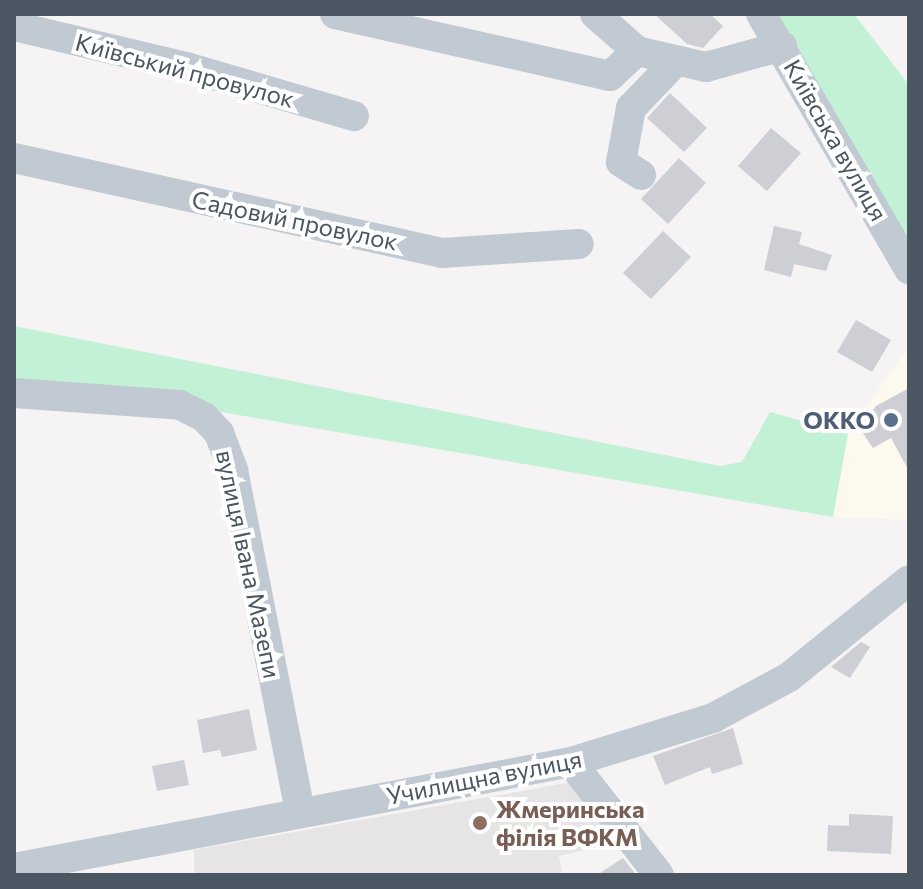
<!DOCTYPE html>
<html>
<head>
<meta charset="utf-8">
<style>
	body { margin:0 }
	#map { position:relative; width:923px; height:889px; overflow:hidden; background:#f5f3f3; font-family:Commissioner,sans-serif }
	div>[style] { position:absolute }
	.commercial>* { inset:0; background:#fdf9ef }
	.education>* { inset:0; background:#e6e4e5 }
	.green>* { inset:0; background:#c3f1d5 }
	.building>* { inset:0; background:#cdcfd5 }
	.minor>* { height:30px; margin:-15px; padding:0 15px; transform-origin:15px; border-radius:15px; background:#c1cad2 }
	.dots>* { width:22px; height:22px; translate:-50% -50%; box-sizing:border-box; border:4px solid #fff; border-radius:50% }
	span { translate:-50% -50%; white-space:nowrap; text-align:center; line-height:1.15; -webkit-text-stroke:8px #fff; paint-order:stroke }
	.street-label { font-size:24px; color:#4a5661 }
	.service-label { font-size:24px; color:#4e5e75; font-weight:700 }
	.right { translate:-100% -50%; text-align:right }
	.education-label { font-size:24px; color:#785e54; font-weight:700 }
	.left { translate:0 -50%; text-align:left }
	.frame { position:absolute; inset:0; border:16px solid #4a5661; pointer-events:none }
</style>
</head>
<body>
<div id="map">
	<div class="commercial">
		<i style="clip-path:polygon(909px 346px,909px 520px,833px 517px,848px 434px)"></i>
	</div>
	<div class="education">
		<i style="clip-path:polygon(572px 782px,626px 841px,559px 856px,562px 875px,194px 875px,194px 850px)"></i>
	</div>
	<div class="green">
		<i style="clip-path:polygon(761px 14px,854px 14px,909px 85px,909px 269px)"></i>
		<i style="clip-path:polygon(14px 326px,720px 466px,742px 462px,770px 412px,848px 434px,833px 517px,157px 401px,14px 393px)"></i>
	</div>
	<div class="building">
		<i style="clip-path:polygon(654px 14px,710px 14px,723px 26px,703px 48px,687px 44px)"></i>
		<i style="clip-path:polygon(670px 93px,707px 128px,684px 152px,647px 118px)"></i>
		<i style="clip-path:polygon(771px 128px,801px 153px,767px 191px,738px 166px)"></i>
		<i style="clip-path:polygon(679px 158px,706px 183px,668px 224px,641px 199px)"></i>
		<i style="clip-path:polygon(774px 226px,802px 232px,799px 244px,832px 255px,826px 271px,794px 264px,791px 277px,764px 270px)"></i>
		<i style="clip-path:polygon(663px 231px,691px 257px,651px 299px,623px 273px)"></i>
		<i style="clip-path:polygon(856px 320px,891px 340px,872px 372px,837px 352px)"></i>
		<i style="clip-path:polygon(909px 388px,909px 471px,891px 438px,873px 448px,860px 429px,876px 406px)"></i>
		<i style="clip-path:polygon(861px 642px,870px 647px,850px 678px,831px 667px)"></i>
		<i style="clip-path:polygon(249px 709px,257px 750px,222px 757px,220px 750px,203px 753px,197px 720px)"></i>
		<i style="clip-path:polygon(733px 728px,743px 764px,712px 774px,710px 767px,665px 785px,653px 756px)"></i>
		<i style="clip-path:polygon(184px 760px,189px 785px,157px 791px,152px 766px)"></i>
		<i style="clip-path:polygon(849px 814px,893px 816px,891px 854px,827px 851px,828px 825px,849px 826px)"></i>
		<i style="clip-path:polygon(623px 858px,636px 875px,597px 875px)"></i>
	</div>
	<div class="minor">
		<i style="left:335px;top:14px;width:282px;rotate:12.7deg"></i>
		<i style="left:610px;top:76px;width:37px;rotate:-43deg"></i>
		<i style="left:595px;top:14px;width:56px;rotate:41.4deg"></i>
		<i style="left:637px;top:51px;width:71px;rotate:13.1deg"></i>
		<i style="left:706px;top:67px;width:79px;rotate:-15.4deg"></i>
		<i style="left:761px;top:14px;width:295px;rotate:59.9deg"></i>
		<i style="left:14px;top:26px;width:177px;rotate:13.4deg"></i>
		<i style="left:186px;top:67px;width:175px;rotate:16.3deg"></i>
		<i style="left:14px;top:158px;width:438px;rotate:12.5deg"></i>
		<i style="left:442px;top:253px;width:137px;rotate:-3.8deg"></i>
		<i style="left:641px;top:175px;width:24px;rotate:-147deg"></i>
		<i style="left:621px;top:162px;width:55px;rotate:-79.5deg"></i>
		<i style="left:631px;top:108px;width:66px;rotate:-46.2deg"></i>
		<i style="left:14px;top:393px;width:166px;rotate:4.1deg"></i>
		<i style="left:180px;top:405px;width:27px;rotate:27deg"></i>
		<i style="left:204px;top:417px;width:22px;rotate:47deg"></i>
		<i style="left:219px;top:433px;width:40px;rotate:69deg"></i>
		<i style="left:233px;top:470px;width:349px;rotate:78.9deg"></i>
		<i style="left:571px;top:762px;width:143px;rotate:52.1deg"></i>
		<i style="left:14px;top:868px;width:567px;rotate:-10.77deg"></i>
		<i style="left:571px;top:762px;width:149px;rotate:-17.2deg"></i>
		<i style="left:713px;top:718px;width:86px;rotate:-28.3deg"></i>
		<i style="left:789px;top:677px;width:154px;rotate:-38.9deg"></i>
	</div>
	<div class="dots">
		<i style="left:891px;top:420px;background:#5c6f8a"></i>
		<i style="left:480px;top:823px;background:#8d6e63"></i>
	</div>
	<div class="street-label">
		<span style="left:185px;top:70px;rotate:15deg">Київський провулок</span>
		<span style="left:836px;top:140px;rotate:60deg">Київська вулиця</span>
		<span style="left:295px;top:220px;rotate:12deg">Садовий провулок</span>
		<span style="left:249px;top:564px;rotate:78deg">вулиця Івана Мазепи</span>
		<span style="left:484px;top:777px;rotate:-11deg">Училищна вулиця</span>
	</div>
	<div class="service-label">
		<span class="right" style="left:875px;top:420px">ОККО</span>
	</div>
	<div class="education-label">
		<span class="left" style="left:496px;top:823px">Жмеринська<br>філія ВФКМ</span>
	</div>
	<div class="frame"></div>
</div>
</body>
</html>
